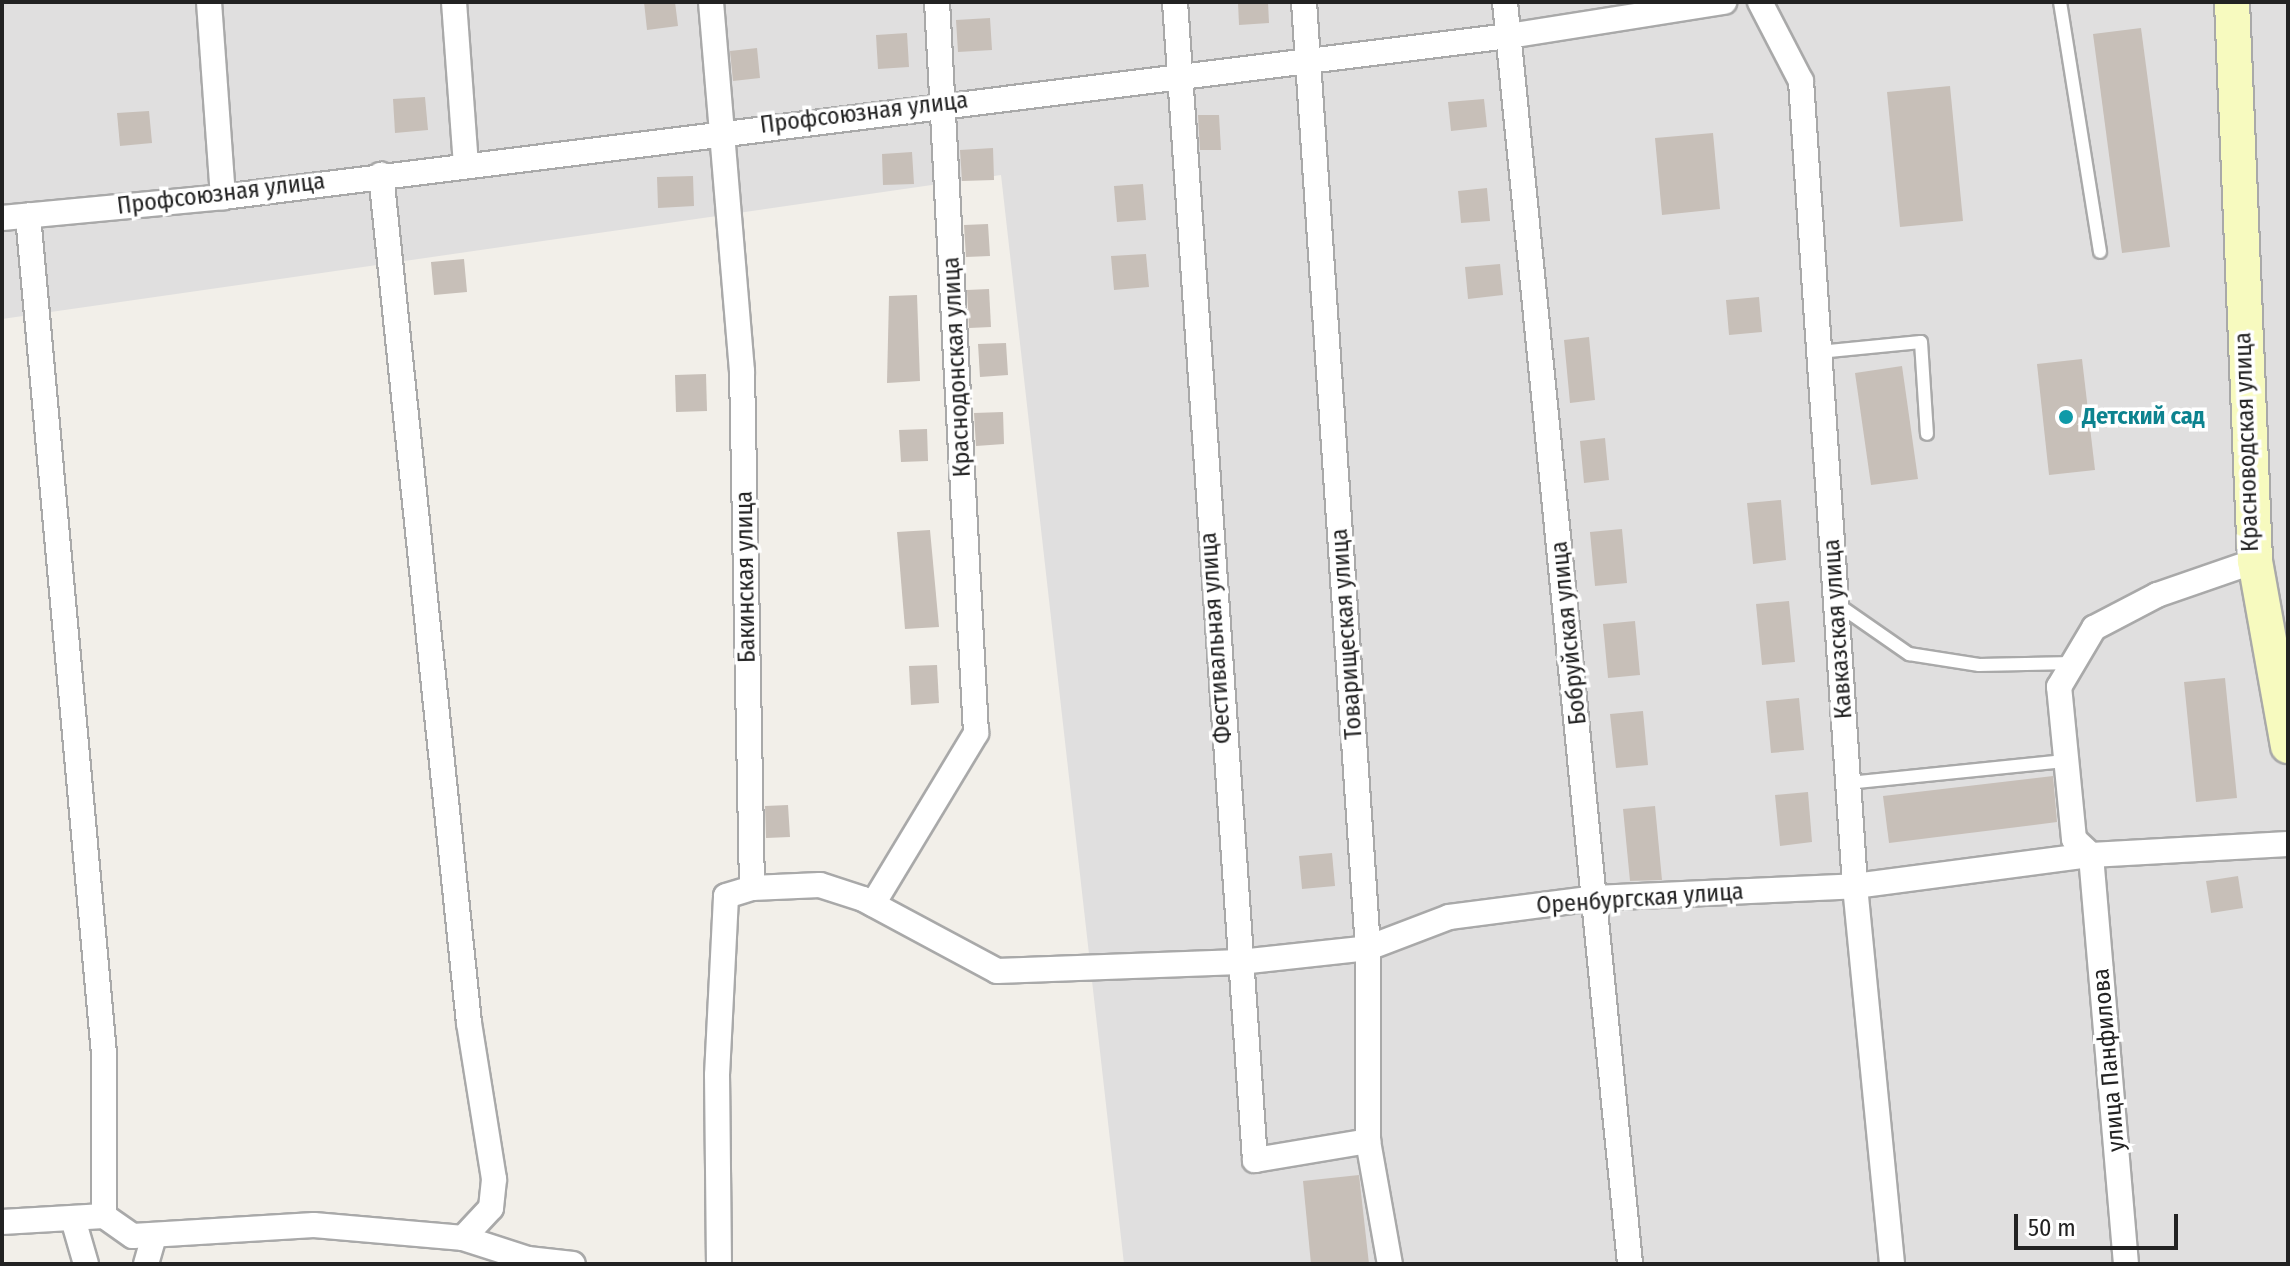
<!DOCTYPE html>
<html>
<head>
<meta charset="utf-8">
<style>
	body { margin:0 }
	#map { position:relative; width:2290px; height:1266px; overflow:hidden; background:#f2efe9; font-family:"Fira Sans Condensed",sans-serif }
	div>[style] { position:absolute }
	.residential>* { inset:0; background:#e0dfdf }
	.building>* { inset:0; background:#c7bfb8 }
	.roads { filter:drop-shadow(2px 0 #a9a9a9) drop-shadow(-2px 0 #a9a9a9) drop-shadow(0 2px #a9a9a9) drop-shadow(0 -2px #a9a9a9) }
	.lane>* { height:12px; margin:-6px; padding:0 6px; transform-origin:6px; border-radius:6px; background:#fff }
	.street>* { height:24px; margin:-12px; padding:0 12px; transform-origin:12px; border-radius:12px; background:#fff }
	.secondary>* { height:34px; margin:-17px; padding:0 17px; transform-origin:17px; border-radius:17px; background:#f7fabf }
	.dots>* { width:22px; height:22px; translate:-50% -50%; box-sizing:border-box; border:4px solid #fff; border-radius:50% }
	span { translate:-50% -50%; white-space:nowrap; text-align:center; line-height:1.15; -webkit-text-stroke:7px #fff; paint-order:stroke }
	.street-label { font-size:24px; color:#222 }
	.culture-label { font-size:24px; color:#0d838f; font-weight:700 }
	.left { translate:0 -50%; text-align:left }
	.frame { position:absolute; inset:0; border:4px solid #222; pointer-events:none }
	.scale { position:absolute; left:2014px; top:1214px; width:164px; height:36px; box-sizing:border-box; border:4px solid #222; border-top:0; padding-left:10px; font-size:24px; line-height:28px; white-space:nowrap; color:#222; -webkit-text-stroke:6px #fff; paint-order:stroke }
</style>
</head>
<body>
<div id="map">
	<div class="residential">
		<i style="clip-path:polygon(2px 2px,2288px 2px,2288px 1264px,1124px 1264px,1001px 175px,2px 319px)"></i>
	</div>
	<div class="building">
		<i style="clip-path:polygon(644px 2px,675px 2px,678px 26px,647px 30px)"></i>
		<i style="clip-path:polygon(1238px 2px,1268px 2px,1269px 23px,1239px 25px)"></i>
		<i style="clip-path:polygon(990px 18px,992px 50px,958px 52px,956px 20px)"></i>
		<i style="clip-path:polygon(2141px 28px,2170px 247px,2122px 253px,2093px 34px)"></i>
		<i style="clip-path:polygon(907px 33px,909px 67px,878px 69px,876px 35px)"></i>
		<i style="clip-path:polygon(757px 48px,760px 78px,733px 81px,730px 51px)"></i>
		<i style="clip-path:polygon(1950px 86px,1963px 221px,1900px 227px,1887px 92px)"></i>
		<i style="clip-path:polygon(425px 97px,428px 130px,395px 133px,393px 99px)"></i>
		<i style="clip-path:polygon(1484px 99px,1487px 127px,1451px 131px,1448px 102px)"></i>
		<i style="clip-path:polygon(149px 111px,152px 143px,120px 146px,117px 113px)"></i>
		<i style="clip-path:polygon(1198px 115px,1219px 115px,1221px 150px,1200px 150px)"></i>
		<i style="clip-path:polygon(1713px 133px,1720px 209px,1662px 215px,1655px 138px)"></i>
		<i style="clip-path:polygon(993px 148px,994px 180px,962px 181px,960px 150px)"></i>
		<i style="clip-path:polygon(912px 152px,914px 184px,883px 185px,882px 154px)"></i>
		<i style="clip-path:polygon(693px 176px,694px 206px,658px 208px,657px 177px)"></i>
		<i style="clip-path:polygon(1143px 184px,1146px 220px,1117px 222px,1114px 186px)"></i>
		<i style="clip-path:polygon(1487px 188px,1490px 221px,1461px 223px,1458px 191px)"></i>
		<i style="clip-path:polygon(988px 224px,990px 256px,966px 257px,964px 225px)"></i>
		<i style="clip-path:polygon(1146px 254px,1149px 287px,1114px 290px,1111px 256px)"></i>
		<i style="clip-path:polygon(464px 259px,467px 292px,434px 295px,431px 262px)"></i>
		<i style="clip-path:polygon(1500px 264px,1503px 295px,1468px 299px,1465px 267px)"></i>
		<i style="clip-path:polygon(989px 289px,991px 327px,969px 328px,967px 290px)"></i>
		<i style="clip-path:polygon(917px 295px,920px 381px,887px 383px,889px 296px)"></i>
		<i style="clip-path:polygon(1759px 297px,1762px 332px,1729px 335px,1726px 300px)"></i>
		<i style="clip-path:polygon(1589px 337px,1595px 400px,1570px 403px,1564px 340px)"></i>
		<i style="clip-path:polygon(1006px 343px,1008px 375px,980px 377px,978px 344px)"></i>
		<i style="clip-path:polygon(2082px 359px,2095px 470px,2049px 475px,2037px 364px)"></i>
		<i style="clip-path:polygon(1902px 366px,1918px 479px,1871px 485px,1855px 373px)"></i>
		<i style="clip-path:polygon(706px 374px,707px 411px,676px 412px,675px 375px)"></i>
		<i style="clip-path:polygon(1003px 412px,1004px 444px,976px 446px,974px 413px)"></i>
		<i style="clip-path:polygon(927px 429px,928px 461px,901px 462px,899px 430px)"></i>
		<i style="clip-path:polygon(1605px 438px,1609px 480px,1584px 483px,1580px 441px)"></i>
		<i style="clip-path:polygon(1781px 500px,1786px 560px,1753px 564px,1747px 503px)"></i>
		<i style="clip-path:polygon(1622px 529px,1627px 583px,1595px 586px,1590px 532px)"></i>
		<i style="clip-path:polygon(930px 530px,939px 627px,905px 629px,897px 532px)"></i>
		<i style="clip-path:polygon(1789px 601px,1795px 662px,1762px 665px,1756px 604px)"></i>
		<i style="clip-path:polygon(1635px 621px,1640px 675px,1608px 678px,1603px 624px)"></i>
		<i style="clip-path:polygon(937px 665px,939px 703px,911px 705px,909px 666px)"></i>
		<i style="clip-path:polygon(2225px 678px,2237px 798px,2196px 802px,2184px 682px)"></i>
		<i style="clip-path:polygon(1799px 698px,1804px 750px,1771px 753px,1766px 701px)"></i>
		<i style="clip-path:polygon(1643px 711px,1648px 765px,1616px 768px,1610px 714px)"></i>
		<i style="clip-path:polygon(2053px 776px,2057px 822px,1889px 843px,1883px 796px)"></i>
		<i style="clip-path:polygon(1808px 792px,1812px 842px,1780px 846px,1775px 795px)"></i>
		<i style="clip-path:polygon(788px 805px,790px 837px,766px 838px,765px 806px)"></i>
		<i style="clip-path:polygon(1655px 806px,1662px 880px,1630px 881px,1623px 809px)"></i>
		<i style="clip-path:polygon(1332px 853px,1335px 886px,1302px 889px,1299px 856px)"></i>
		<i style="clip-path:polygon(2238px 876px,2243px 908px,2211px 913px,2206px 881px)"></i>
		<i style="clip-path:polygon(1359px 1175px,1369px 1264px,1311px 1264px,1303px 1181px)"></i>
	</div>
	<div class="roads">
		<div class="lane">
			<i style="left:2060px;top:2px;width:253px;rotate:80.9deg"></i>
			<i style="left:1819px;top:352px;width:102px;rotate:-5.6deg"></i>
			<i style="left:1921px;top:342px;width:92px;rotate:86.3deg"></i>
			<i style="left:1837px;top:604px;width:88px;rotate:34.8deg"></i>
			<i style="left:1909px;top:654px;width:71px;rotate:8.9deg"></i>
			<i style="left:1979px;top:665px;width:94px;rotate:-1.2deg"></i>
			<i style="left:1848px;top:783px;width:219px;rotate:-5.8deg"></i>
		</div>
		<div class="street">
			<i style="left:209px;top:2px;width:196px;rotate:85.9deg"></i>
			<i style="left:454px;top:2px;width:163px;rotate:85.8deg"></i>
			<i style="left:711px;top:2px;width:370px;rotate:85.2deg"></i>
			<i style="left:742px;top:371px;width:517px;rotate:88.89deg"></i>
			<i style="left:752px;top:888px;width:68px;rotate:-2.5deg"></i>
			<i style="left:820px;top:885px;width:45px;rotate:18deg"></i>
			<i style="left:863px;top:899px;width:152px;rotate:28.2deg"></i>
			<i style="left:997px;top:971px;width:243px;rotate:-2.1deg"></i>
			<i style="left:1240px;top:962px;width:129px;rotate:-6.2deg"></i>
			<i style="left:1368px;top:948px;width:87px;rotate:-20.9deg"></i>
			<i style="left:1449px;top:917px;width:147px;rotate:-7.4deg"></i>
			<i style="left:1595px;top:898px;width:260px;rotate:-2.6deg"></i>
			<i style="left:1855px;top:886px;width:238px;rotate:-7.5deg"></i>
			<i style="left:2091px;top:855px;width:197px;rotate:-3.2deg"></i>
			<i style="left:1175px;top:2px;width:1161px;rotate:86.05deg"></i>
			<i style="left:1255px;top:1160px;width:115px;rotate:-9.5deg"></i>
			<i style="left:1304px;top:2px;width:948px;rotate:86.13deg"></i>
			<i style="left:1368px;top:948px;width:193px;rotate:90deg"></i>
			<i style="left:1368px;top:1141px;width:125px;rotate:79.9deg"></i>
			<i style="left:1505px;top:2px;width:1268px;rotate:84.34deg"></i>
			<i style="left:1760px;top:2px;width:89px;rotate:62.6deg"></i>
			<i style="left:1801px;top:81px;width:807px;rotate:86.16deg"></i>
			<i style="left:1855px;top:886px;width:380px;rotate:84.4deg"></i>
			<i style="left:2px;top:218px;width:222px;rotate:-5.4deg"></i>
			<i style="left:223px;top:197px;width:1296px;rotate:-7.14deg"></i>
			<i style="left:1509px;top:36px;width:218px;rotate:-9deg"></i>
			<i style="left:873px;top:904px;width:200px;rotate:-58.9deg"></i>
			<i style="left:976px;top:733px;width:732px;rotate:-93.05deg"></i>
			<i style="left:104px;top:1216px;width:35px;rotate:35deg"></i>
			<i style="left:133px;top:1236px;width:181px;rotate:-3.5deg"></i>
			<i style="left:314px;top:1225px;width:150px;rotate:5deg"></i>
			<i style="left:463px;top:1238px;width:41px;rotate:-47deg"></i>
			<i style="left:491px;top:1208px;width:29px;rotate:-84deg"></i>
			<i style="left:494px;top:1179px;width:158px;rotate:-99.1deg"></i>
			<i style="left:469px;top:1023px;width:853px;rotate:-95.92deg"></i>
			<i style="left:73px;top:1219px;width:47px;rotate:73.9deg"></i>
			<i style="left:2px;top:1222px;width:102px;rotate:-3.4deg"></i>
			<i style="left:104px;top:1216px;width:162px;rotate:-90deg"></i>
			<i style="left:104px;top:1054px;width:842px;rotate:-95.18deg"></i>
			<i style="left:463px;top:1238px;width:68px;rotate:17.9deg"></i>
			<i style="left:528px;top:1259px;width:45px;rotate:6.3deg"></i>
			<i style="left:146px;top:1264px;width:29px;rotate:-74deg"></i>
			<i style="left:719px;top:1264px;width:189px;rotate:-90.6deg"></i>
			<i style="left:717px;top:1075px;width:179px;rotate:-87.1deg"></i>
			<i style="left:726px;top:896px;width:27px;rotate:-17deg"></i>
			<i style="left:2126px;top:1264px;width:410px;rotate:-94.9deg"></i>
			<i style="left:2091px;top:855px;width:23px;rotate:-137deg"></i>
			<i style="left:2074px;top:839px;width:153px;rotate:-95.6deg"></i>
			<i style="left:2059px;top:687px;width:69px;rotate:-59.3deg"></i>
			<i style="left:2094px;top:628px;width:71px;rotate:-27.6deg"></i>
			<i style="left:2157px;top:595px;width:104px;rotate:-19.1deg"></i>
		</div>
		<div class="secondary">
			<i style="left:2232px;top:2px;width:559px;rotate:87.64deg"></i>
			<i style="left:2255px;top:561px;width:188px;rotate:79.9deg"></i>
		</div>
	</div>
	<div class="dots">
		<i style="left:2066px;top:417px;background:#0f9aa8"></i>
	</div>
	<div class="street-label">
		<span style="left:864px;top:113px;rotate:-7deg">Профсоюзная улица</span>
		<span style="left:221px;top:194px;rotate:-7deg">Профсоюзная улица</span>
		<span style="left:957px;top:367px;rotate:-93deg">Краснодонская улица</span>
		<span style="left:2247px;top:442px;rotate:-92deg">Красноводская улица</span>
		<span style="left:746px;top:577px;rotate:-91deg">Бакинская улица</span>
		<span style="left:1838px;top:629px;rotate:-94deg">Кавказская улица</span>
		<span style="left:1569px;top:633px;rotate:-96deg">Бобруйская улица</span>
		<span style="left:1347px;top:634px;rotate:-94deg">Товарищеская улица</span>
		<span style="left:1216px;top:638px;rotate:-94deg">Фестивальная улица</span>
		<span style="left:1640px;top:899px;rotate:-4deg">Оренбургская улица</span>
		<span style="left:2109px;top:1060px;rotate:-95deg">улица Панфилова</span>
	</div>
	<div class="culture-label">
		<span class="left" style="left:2082px;top:417px">Детский сад</span>
	</div>
	<div class="frame"></div>
	<div class="scale">50 m</div>
</div>
</body>
</html>
